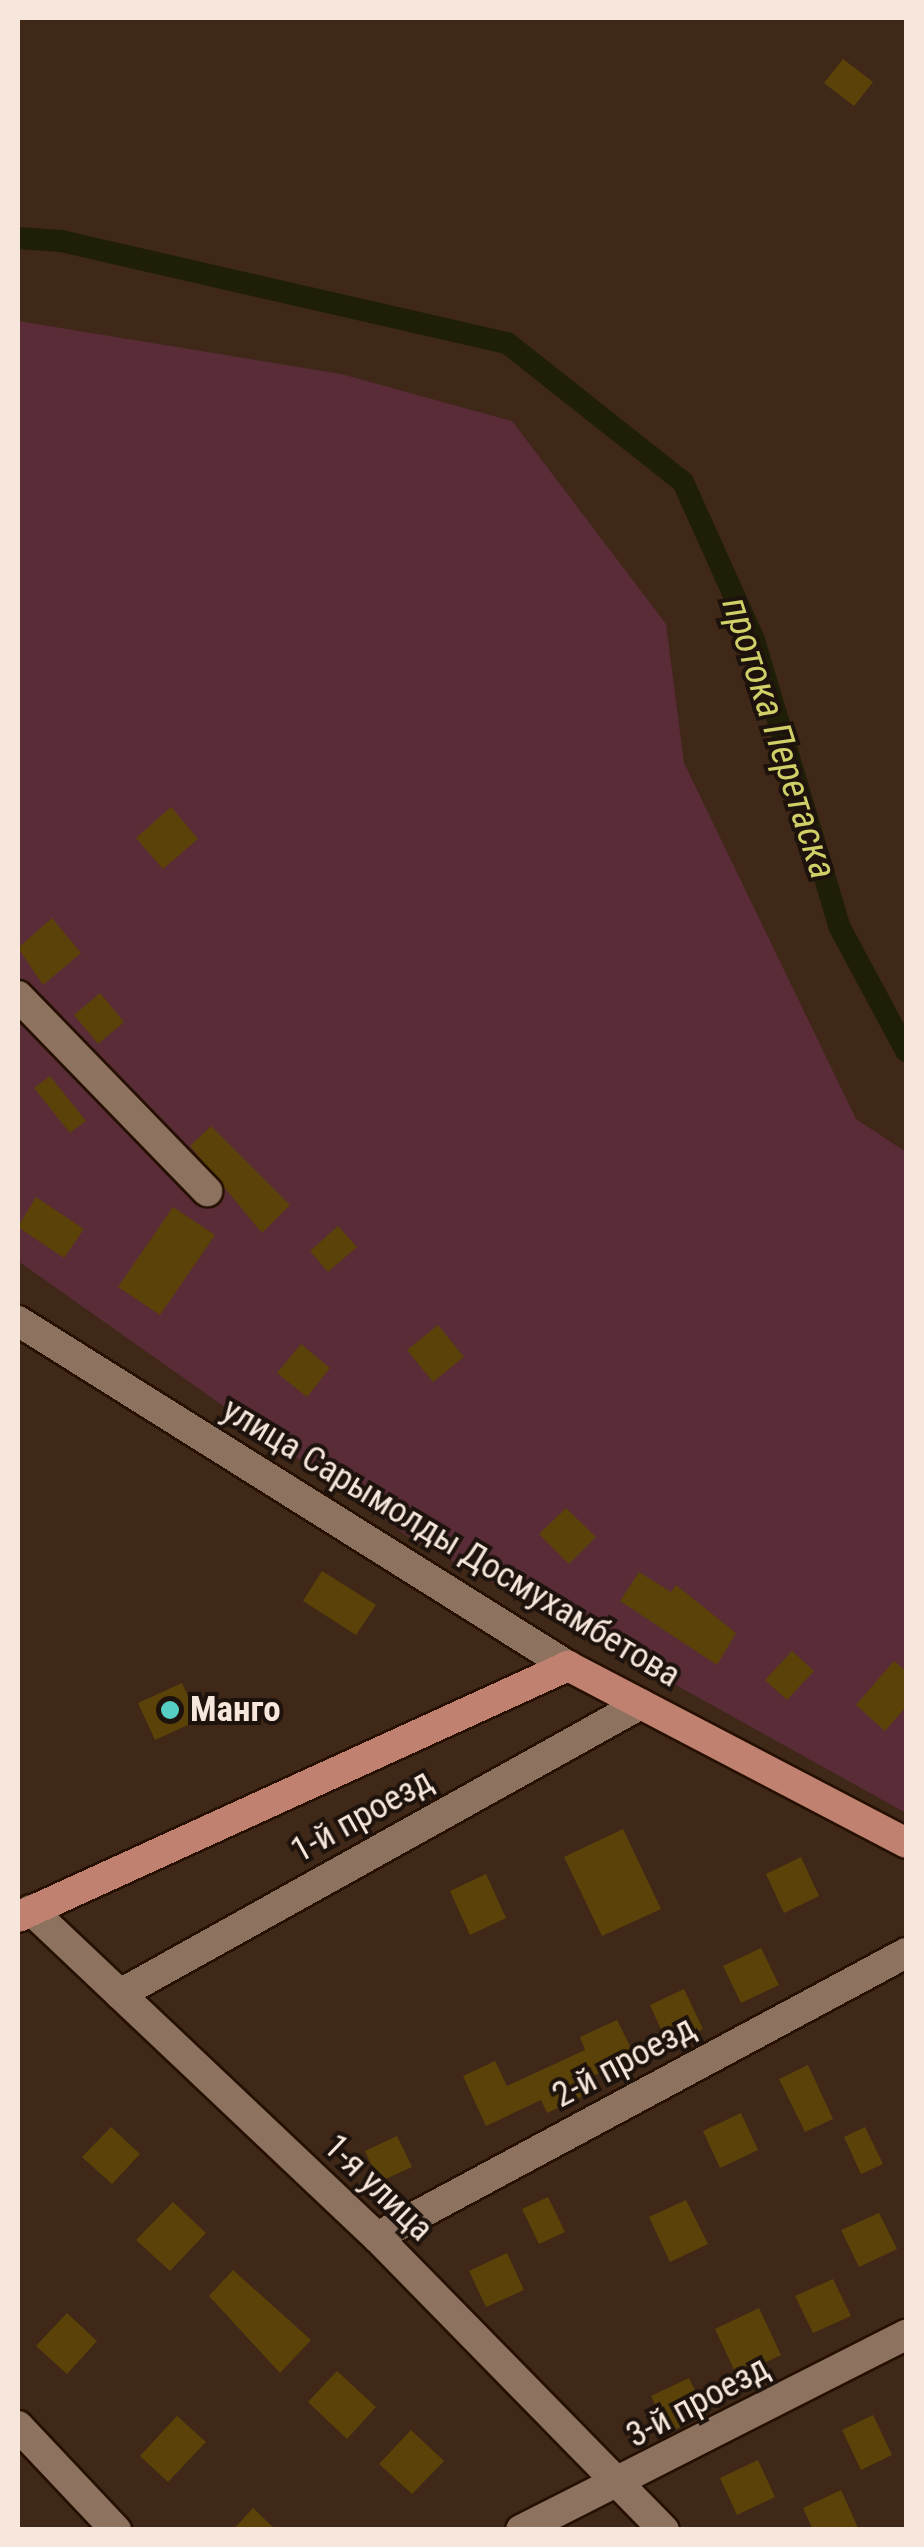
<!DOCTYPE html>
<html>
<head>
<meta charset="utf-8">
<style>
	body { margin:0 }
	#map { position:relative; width:924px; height:2547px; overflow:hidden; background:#3f2817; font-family:"Roboto Condensed",sans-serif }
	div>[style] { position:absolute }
	.green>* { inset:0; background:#592c38 }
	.canal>* { height:22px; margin:-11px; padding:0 11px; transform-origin:11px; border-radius:11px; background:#1f1f08 }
	.building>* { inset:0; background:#5b4209 }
	.roads { filter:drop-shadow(2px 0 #251001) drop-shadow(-2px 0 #251001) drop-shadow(0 2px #251001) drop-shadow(0 -2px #251001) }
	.minor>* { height:30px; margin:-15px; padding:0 15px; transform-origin:15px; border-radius:15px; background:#8d725f }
	.major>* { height:30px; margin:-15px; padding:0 15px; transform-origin:15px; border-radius:15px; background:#c18171 }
	.dots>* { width:28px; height:28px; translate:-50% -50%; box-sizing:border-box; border:5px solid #1e130c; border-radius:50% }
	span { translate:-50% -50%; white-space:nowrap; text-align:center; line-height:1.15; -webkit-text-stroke:8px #1e130c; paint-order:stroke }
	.street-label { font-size:35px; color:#f6e6dc }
	.poi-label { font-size:35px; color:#f6e6dc; font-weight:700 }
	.left { translate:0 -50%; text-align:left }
	.water-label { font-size:38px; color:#d0cf68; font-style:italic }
	.frame { position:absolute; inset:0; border:20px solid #f6e6dc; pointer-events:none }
</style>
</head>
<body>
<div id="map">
	<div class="green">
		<i style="clip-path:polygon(18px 321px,341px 374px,512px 421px,666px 624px,684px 763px,856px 1119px,906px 1152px,906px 1813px,406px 1535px,18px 1261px)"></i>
	</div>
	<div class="canal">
		<i style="left:18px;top:238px;width:43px;rotate:4deg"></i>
		<i style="left:61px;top:241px;width:458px;rotate:12.9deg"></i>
		<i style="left:507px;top:343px;width:224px;rotate:38.3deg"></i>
		<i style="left:683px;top:482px;width:173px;rotate:65.8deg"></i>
		<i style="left:754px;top:640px;width:298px;rotate:73.4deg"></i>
		<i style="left:839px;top:926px;width:142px;rotate:61.8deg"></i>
	</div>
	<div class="building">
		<i style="clip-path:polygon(843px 59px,873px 82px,854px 106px,824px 83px)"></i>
		<i style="clip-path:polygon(171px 807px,198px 839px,163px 869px,136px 838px)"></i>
		<i style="clip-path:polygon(52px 918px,81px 953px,43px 985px,18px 948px)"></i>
		<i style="clip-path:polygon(100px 993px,124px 1022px,98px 1044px,74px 1015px)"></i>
		<i style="clip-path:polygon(50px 1076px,86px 1121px,70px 1133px,34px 1088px)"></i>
		<i style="clip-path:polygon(211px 1126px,290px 1205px,262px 1233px,190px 1146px)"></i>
		<i style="clip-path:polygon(36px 1197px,84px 1229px,64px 1258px,18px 1227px)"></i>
		<i style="clip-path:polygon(173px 1207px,215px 1235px,160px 1315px,118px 1287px)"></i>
		<i style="clip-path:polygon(338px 1226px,357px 1247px,328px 1272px,310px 1251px)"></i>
		<i style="clip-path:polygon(438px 1325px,464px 1357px,433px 1382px,407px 1350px)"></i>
		<i style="clip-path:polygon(301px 1344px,330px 1368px,307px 1397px,277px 1373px)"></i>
		<i style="clip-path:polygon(566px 1508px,596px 1537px,569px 1564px,539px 1534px)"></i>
		<i style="clip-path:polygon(322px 1571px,376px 1605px,356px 1635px,303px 1601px)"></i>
		<i style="clip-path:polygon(639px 1572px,671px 1592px,676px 1585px,736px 1633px,717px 1665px,620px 1601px)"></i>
		<i style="clip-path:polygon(792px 1651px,814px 1671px,787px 1700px,765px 1680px)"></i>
		<i style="clip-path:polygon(894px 1661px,906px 1671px,906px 1707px,885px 1731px,856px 1705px)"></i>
		<i style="clip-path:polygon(182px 1683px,199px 1720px,155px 1740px,138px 1703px)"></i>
		<i style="clip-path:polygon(623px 1829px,661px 1909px,602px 1936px,564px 1857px)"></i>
		<i style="clip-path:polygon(801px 1857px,819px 1896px,784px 1913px,766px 1874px)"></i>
		<i style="clip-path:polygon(486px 1874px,506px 1918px,470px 1935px,450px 1891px)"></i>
		<i style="clip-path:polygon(761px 1948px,779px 1985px,741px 2003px,723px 1966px)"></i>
		<i style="clip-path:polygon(684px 1989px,703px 2029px,668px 2045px,650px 2005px)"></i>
		<i style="clip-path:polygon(617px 2020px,635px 2056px,579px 2083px,585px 2095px,547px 2113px,541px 2100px,486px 2126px,463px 2076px,495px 2061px,507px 2086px,585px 2050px,580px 2037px)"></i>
		<i style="clip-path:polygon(808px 2065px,833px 2119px,805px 2132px,779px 2079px)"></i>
		<i style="clip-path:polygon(741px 2113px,758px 2150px,720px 2168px,703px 2131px)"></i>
		<i style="clip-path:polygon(111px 2127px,140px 2154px,112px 2184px,82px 2157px)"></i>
		<i style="clip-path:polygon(865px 2127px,883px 2164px,861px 2174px,844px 2137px)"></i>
		<i style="clip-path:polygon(397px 2136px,412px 2167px,379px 2182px,365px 2151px)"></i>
		<i style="clip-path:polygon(548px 2197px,565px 2232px,539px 2244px,522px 2209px)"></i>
		<i style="clip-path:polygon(686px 2200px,708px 2244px,670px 2262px,649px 2217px)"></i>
		<i style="clip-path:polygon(173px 2202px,206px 2233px,170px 2271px,136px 2240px)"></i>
		<i style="clip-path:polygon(879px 2213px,897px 2249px,859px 2267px,841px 2230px)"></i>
		<i style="clip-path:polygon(507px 2253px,524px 2290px,486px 2307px,469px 2271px)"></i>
		<i style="clip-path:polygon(233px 2270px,311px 2340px,280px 2373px,209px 2296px)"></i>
		<i style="clip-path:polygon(833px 2279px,851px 2316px,813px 2333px,795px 2296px)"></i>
		<i style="clip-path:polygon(759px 2308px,781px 2355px,737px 2376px,715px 2329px)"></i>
		<i style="clip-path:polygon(67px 2313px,97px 2341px,67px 2374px,36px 2346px)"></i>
		<i style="clip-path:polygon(337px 2371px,376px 2407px,347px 2439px,308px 2402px)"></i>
		<i style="clip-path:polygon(689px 2378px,707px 2415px,669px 2432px,651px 2396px)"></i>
		<i style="clip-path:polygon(873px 2415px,892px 2455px,861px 2470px,842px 2430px)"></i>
		<i style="clip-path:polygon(177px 2416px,206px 2442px,168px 2482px,140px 2456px)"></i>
		<i style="clip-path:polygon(411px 2430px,444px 2461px,412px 2494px,379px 2464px)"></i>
		<i style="clip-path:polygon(758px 2460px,775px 2497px,737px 2515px,720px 2478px)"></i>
		<i style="clip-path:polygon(841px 2490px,859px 2530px,813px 2530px,803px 2508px)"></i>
		<i style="clip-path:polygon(253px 2508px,276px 2530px,233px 2530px)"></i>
	</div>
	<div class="roads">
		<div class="minor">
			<i style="left:18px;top:996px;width:272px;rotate:45.9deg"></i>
			<i style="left:18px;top:1321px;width:649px;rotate:32.1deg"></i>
			<i style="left:31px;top:1910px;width:476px;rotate:43.4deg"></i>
			<i style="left:377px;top:2237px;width:410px;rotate:45.6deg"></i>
			<i style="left:120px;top:1994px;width:596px;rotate:-29.1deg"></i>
			<i style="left:377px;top:2237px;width:600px;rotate:-28.23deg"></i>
			<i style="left:18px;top:2426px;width:143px;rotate:46.7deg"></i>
			<i style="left:521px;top:2530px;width:432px;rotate:-26.9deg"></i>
		</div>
		<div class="major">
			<i style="left:18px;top:1917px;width:605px;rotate:-24.53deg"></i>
			<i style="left:568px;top:1666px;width:382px;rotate:27.6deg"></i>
		</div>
	</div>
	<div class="dots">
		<i style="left:170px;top:1710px;background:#56cec3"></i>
	</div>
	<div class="street-label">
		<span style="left:451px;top:1543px;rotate:31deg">улица Сарымолды Досмухамбетова</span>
		<span style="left:362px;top:1816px;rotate:-29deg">1-й проезд</span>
		<span style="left:624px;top:2062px;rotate:-28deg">2-й проезд</span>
		<span style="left:378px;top:2188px;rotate:44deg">1-я улица</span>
		<span style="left:698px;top:2402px;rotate:-28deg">3-й проезд</span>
	</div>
	<div class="poi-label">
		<span class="left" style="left:190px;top:1710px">Манго</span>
	</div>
	<div class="water-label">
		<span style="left:779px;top:738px;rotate:72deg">протока Перетаска</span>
	</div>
	<div class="frame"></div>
</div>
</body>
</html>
